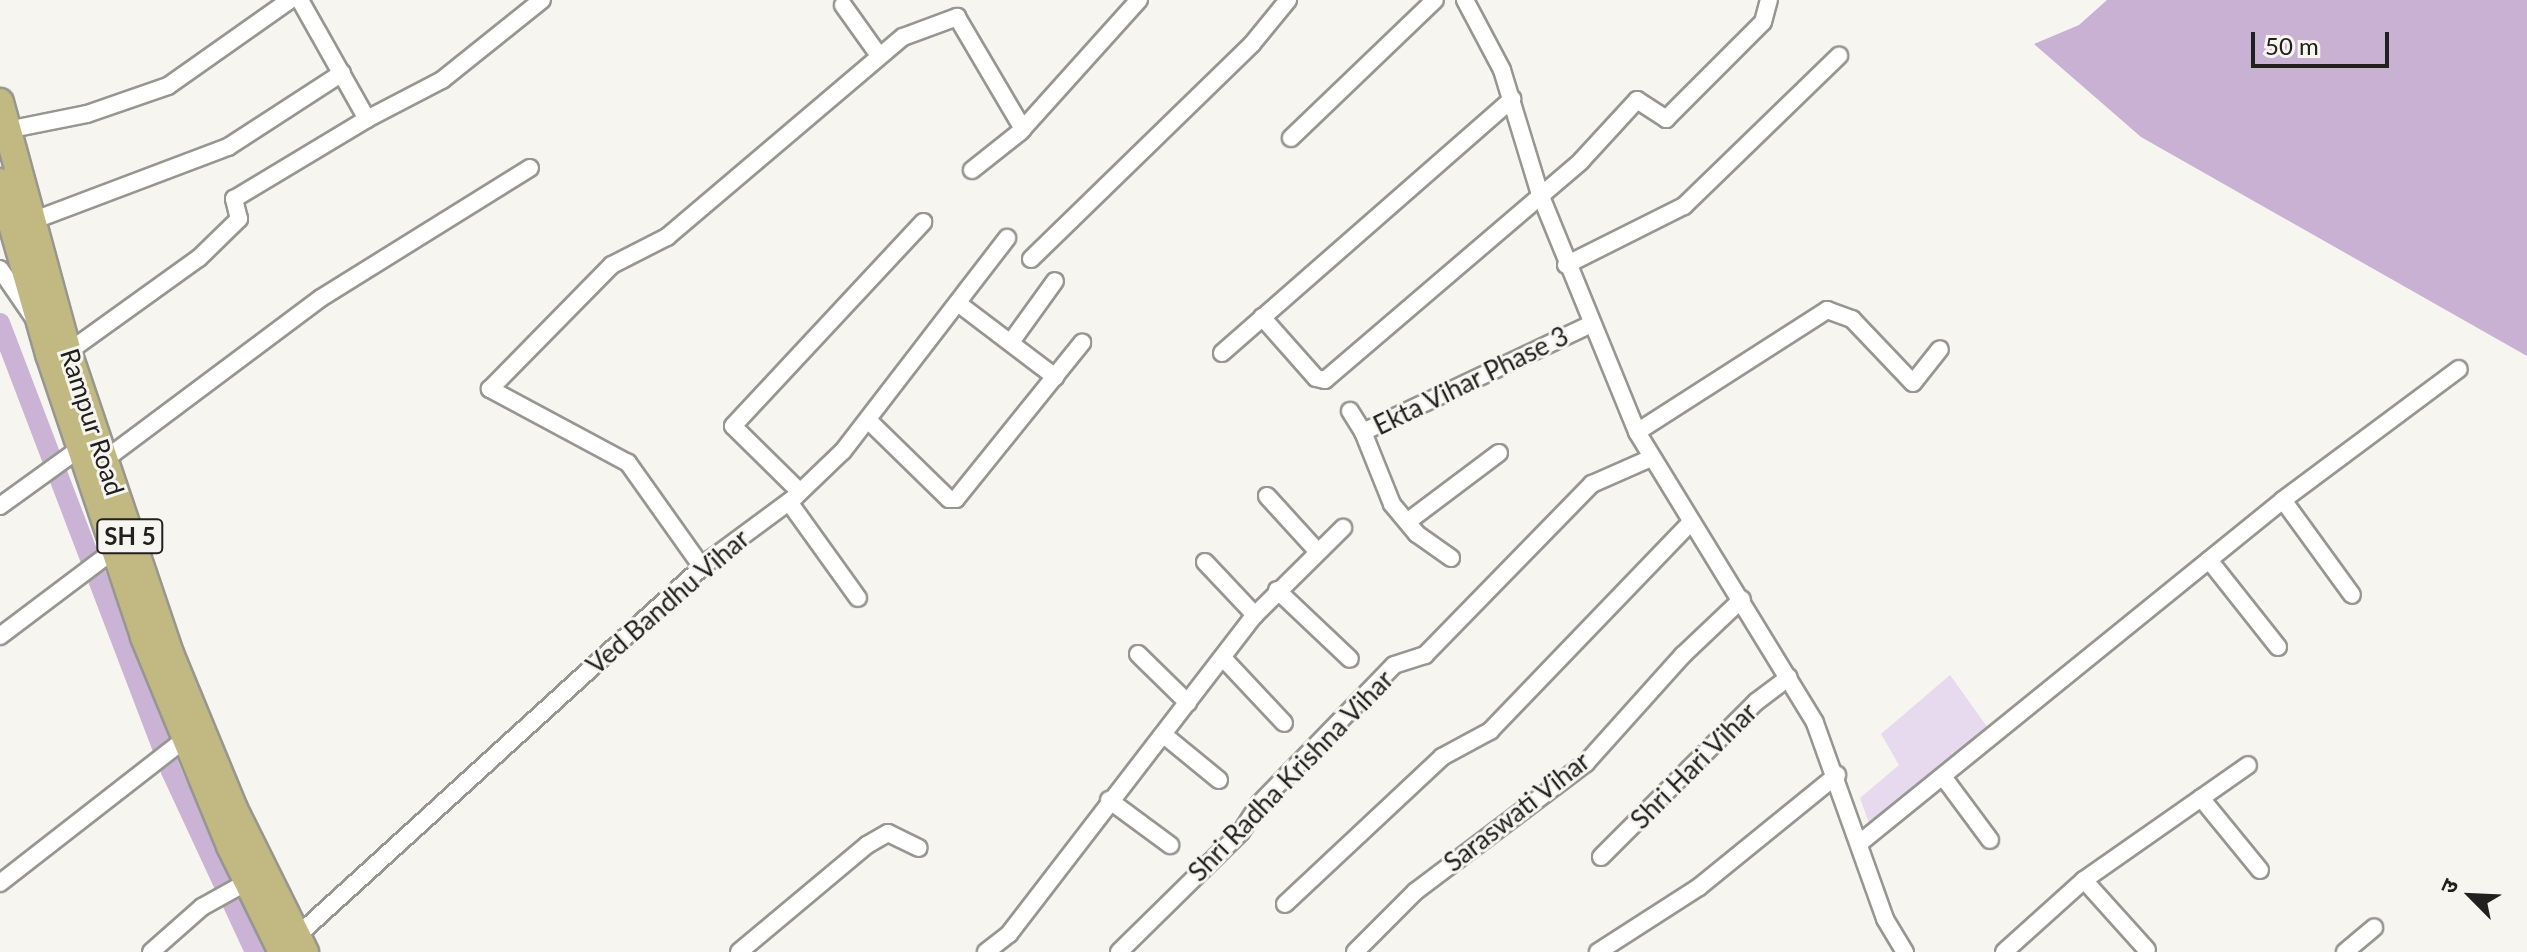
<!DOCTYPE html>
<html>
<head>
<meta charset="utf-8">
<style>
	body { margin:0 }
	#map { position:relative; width:2527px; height:952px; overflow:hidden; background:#f6f5f0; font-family:Lato,"Noto Sans Devanagari",sans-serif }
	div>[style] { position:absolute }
	.green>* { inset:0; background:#e7d9ee }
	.forest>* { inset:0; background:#c8b1d3 }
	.canal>* { height:20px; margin:-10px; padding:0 10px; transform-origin:10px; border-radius:10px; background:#cab3d5 }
	.roads { filter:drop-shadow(2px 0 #979691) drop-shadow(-2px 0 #979691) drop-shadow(0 2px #979691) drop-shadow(0 -2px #979691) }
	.street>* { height:16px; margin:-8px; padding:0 8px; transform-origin:8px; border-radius:8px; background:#fff }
	.primary>* { height:26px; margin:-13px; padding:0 13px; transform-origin:13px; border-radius:13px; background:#c1b981 }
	span { translate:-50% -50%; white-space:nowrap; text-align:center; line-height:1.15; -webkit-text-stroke:6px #f6f5f0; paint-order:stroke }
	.shield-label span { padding:2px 6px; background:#f6f5f0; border:2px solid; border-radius:6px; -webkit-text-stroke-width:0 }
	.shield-label { font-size:24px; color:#21201f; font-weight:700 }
	.street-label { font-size:26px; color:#21201f }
	.north { position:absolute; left:2431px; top:856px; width:80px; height:80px; -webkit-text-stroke:6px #f6f5f0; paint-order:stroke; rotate:294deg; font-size:22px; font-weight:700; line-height:32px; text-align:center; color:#21201f }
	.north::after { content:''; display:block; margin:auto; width:28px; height:36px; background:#21201f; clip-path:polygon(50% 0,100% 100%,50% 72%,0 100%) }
	.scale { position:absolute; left:2251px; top:32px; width:138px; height:36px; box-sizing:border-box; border:4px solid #21201f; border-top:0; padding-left:10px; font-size:24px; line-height:28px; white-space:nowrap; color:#21201f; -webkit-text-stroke:6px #f6f5f0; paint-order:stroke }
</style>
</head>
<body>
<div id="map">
	<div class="green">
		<i style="clip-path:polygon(1950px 675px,1988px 728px,1869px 823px,1860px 798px,1899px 765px,1881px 734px)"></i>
	</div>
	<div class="forest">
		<i style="clip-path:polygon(2107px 0,2527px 0,2527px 356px,2141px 137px,2034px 44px,2079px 25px)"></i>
	</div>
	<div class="canal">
		<i style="left:0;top:323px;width:480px;rotate:69.1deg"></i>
		<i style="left:171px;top:771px;width:200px;rotate:65.1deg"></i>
	</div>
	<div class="roads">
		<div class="street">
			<i style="left:1465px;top:0;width:79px;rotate:62.1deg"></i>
			<i style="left:1502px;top:70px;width:130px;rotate:73deg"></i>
			<i style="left:1540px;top:194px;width:257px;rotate:67.8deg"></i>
			<i style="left:1637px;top:432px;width:341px;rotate:58.5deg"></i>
			<i style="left:1815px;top:723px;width:208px;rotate:70.3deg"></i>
			<i style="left:1885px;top:919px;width:39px;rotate:59deg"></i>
			<i style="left:843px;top:5px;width:60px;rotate:54.5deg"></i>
			<i style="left:367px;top:119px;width:85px;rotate:-27.5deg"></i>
			<i style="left:442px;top:80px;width:128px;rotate:-38.7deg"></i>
			<i style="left:7px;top:130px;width:82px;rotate:-11.3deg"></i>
			<i style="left:87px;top:114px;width:86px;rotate:-19.1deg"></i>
			<i style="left:168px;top:86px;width:149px;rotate:-35.2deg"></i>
			<i style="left:1291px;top:138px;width:199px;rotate:-43.8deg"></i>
			<i style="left:972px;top:170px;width:61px;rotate:-38.4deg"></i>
			<i style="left:1020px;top:132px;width:178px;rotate:-48deg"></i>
			<i style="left:32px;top:221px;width:210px;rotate:-20.7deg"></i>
			<i style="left:228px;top:147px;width:136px;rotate:-33deg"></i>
			<i style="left:1031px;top:259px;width:308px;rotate:-44.2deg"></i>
			<i style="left:1252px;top:44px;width:57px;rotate:-50.7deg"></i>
			<i style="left:1566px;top:265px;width:132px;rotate:-26.6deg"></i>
			<i style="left:1684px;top:206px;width:216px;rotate:-44.1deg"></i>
			<i style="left:0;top:269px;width:58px;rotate:55.5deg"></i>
			<i style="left:959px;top:304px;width:121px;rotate:37.2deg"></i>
			<i style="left:1262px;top:317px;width:81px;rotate:48.5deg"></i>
			<i style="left:1316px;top:378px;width:9px;rotate:13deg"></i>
			<i style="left:1325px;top:380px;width:337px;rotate:-40.5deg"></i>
			<i style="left:1581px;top:161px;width:83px;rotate:-47.4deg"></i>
			<i style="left:1637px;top:100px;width:35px;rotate:33deg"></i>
			<i style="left:1666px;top:119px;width:137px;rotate:-45deg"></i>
			<i style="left:1763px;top:22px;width:23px;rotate:-75deg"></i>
			<i style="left:1011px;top:342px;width:75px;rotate:-54.2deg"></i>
			<i style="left:68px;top:352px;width:161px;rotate:-35.7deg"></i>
			<i style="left:199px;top:258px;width:56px;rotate:-44.3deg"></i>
			<i style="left:239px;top:219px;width:21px;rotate:-104deg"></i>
			<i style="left:234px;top:199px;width:155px;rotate:-31deg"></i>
			<i style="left:367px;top:119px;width:137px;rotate:-119.4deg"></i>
			<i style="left:1222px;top:353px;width:386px;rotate:-41.2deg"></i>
			<i style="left:1350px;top:411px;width:25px;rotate:58deg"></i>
			<i style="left:868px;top:420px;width:113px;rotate:44.3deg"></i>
			<i style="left:949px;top:499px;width:7px"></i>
			<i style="left:956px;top:499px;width:201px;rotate:-51.1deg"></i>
			<i style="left:1637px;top:432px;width:226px;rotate:-32.7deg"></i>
			<i style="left:1827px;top:310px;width:27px;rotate:20deg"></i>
			<i style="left:1852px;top:319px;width:88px;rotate:46.4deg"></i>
			<i style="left:1913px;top:383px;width:43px;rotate:-51.5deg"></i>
			<i style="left:103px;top:461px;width:272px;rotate:-36.8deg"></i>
			<i style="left:321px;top:298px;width:246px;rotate:-31.9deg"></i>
			<i style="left:800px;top:492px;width:94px;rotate:-135.4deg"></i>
			<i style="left:733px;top:426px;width:279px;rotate:-47deg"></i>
			<i style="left:1267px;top:496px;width:74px;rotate:47.7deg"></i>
			<i style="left:2283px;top:500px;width:117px;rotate:54deg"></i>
			<i style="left:789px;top:502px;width:118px;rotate:54.3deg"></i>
			<i style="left:0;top:506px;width:97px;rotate:-35.8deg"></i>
			<i style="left:1407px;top:522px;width:115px;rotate:-36.9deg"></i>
			<i style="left:1451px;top:558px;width:42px;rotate:-144.8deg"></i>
			<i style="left:1417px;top:534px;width:39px;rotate:-130deg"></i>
			<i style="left:1392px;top:504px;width:78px;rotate:-111.9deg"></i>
			<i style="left:1363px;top:432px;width:252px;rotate:-25.3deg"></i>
			<i style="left:2209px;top:560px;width:111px;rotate:51.6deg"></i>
			<i style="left:1205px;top:562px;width:73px;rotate:46.7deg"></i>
			<i style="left:702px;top:567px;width:128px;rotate:-125.4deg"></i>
			<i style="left:628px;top:463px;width:157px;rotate:-151.8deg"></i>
			<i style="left:490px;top:389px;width:174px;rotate:-45.5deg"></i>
			<i style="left:612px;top:265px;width:62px;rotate:-27deg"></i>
			<i style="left:667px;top:237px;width:309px;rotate:-40.3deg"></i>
			<i style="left:903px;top:37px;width:58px;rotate:-20.3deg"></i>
			<i style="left:957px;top:17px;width:130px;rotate:59.5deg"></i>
			<i style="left:1277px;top:590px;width:100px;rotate:43.4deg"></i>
			<i style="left:0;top:636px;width:141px;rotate:-37deg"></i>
			<i style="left:1138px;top:654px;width:70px;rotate:44.4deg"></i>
			<i style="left:1223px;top:658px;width:89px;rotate:46.8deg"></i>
			<i style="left:1164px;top:735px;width:71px;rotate:39.3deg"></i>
			<i style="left:1944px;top:778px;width:77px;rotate:53.4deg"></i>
			<i style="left:2201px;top:798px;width:93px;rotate:50.7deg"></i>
			<i style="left:1109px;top:800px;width:76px;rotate:36.4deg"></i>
			<i style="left:1861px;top:842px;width:543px;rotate:-39.02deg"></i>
			<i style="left:2283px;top:500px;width:219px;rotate:-36.7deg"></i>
			<i style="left:1601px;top:857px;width:219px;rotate:-45deg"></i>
			<i style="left:1756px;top:702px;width:41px;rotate:-37.1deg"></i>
			<i style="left:2084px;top:880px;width:94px;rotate:48deg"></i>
			<i style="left:0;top:883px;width:234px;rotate:-37.9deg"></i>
			<i style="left:1285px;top:904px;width:215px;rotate:-43.1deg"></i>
			<i style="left:1442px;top:757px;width:55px;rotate:-28.4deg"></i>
			<i style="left:1490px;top:731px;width:290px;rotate:-46.1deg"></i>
			<i style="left:297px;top:936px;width:559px;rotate:-42.32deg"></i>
			<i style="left:710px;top:560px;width:106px;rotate:-36.5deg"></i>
			<i style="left:795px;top:497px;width:66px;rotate:-43.8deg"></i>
			<i style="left:843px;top:451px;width:269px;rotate:-52.4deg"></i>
			<i style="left:151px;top:952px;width:68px;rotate:-41.4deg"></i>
			<i style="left:202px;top:907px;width:51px;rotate:-29.1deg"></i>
			<i style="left:739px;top:952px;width:167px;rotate:-39.9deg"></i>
			<i style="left:867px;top:845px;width:24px;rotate:-30deg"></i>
			<i style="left:888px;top:833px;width:34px;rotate:26deg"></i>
			<i style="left:986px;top:952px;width:29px;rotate:-38deg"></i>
			<i style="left:1009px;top:934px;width:403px;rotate:-52.4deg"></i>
			<i style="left:1255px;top:615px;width:124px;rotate:-44.7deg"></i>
			<i style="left:1119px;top:952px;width:171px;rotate:-44.5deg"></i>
			<i style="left:1241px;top:832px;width:33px;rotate:-57deg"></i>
			<i style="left:1259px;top:804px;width:194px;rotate:-45.8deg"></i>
			<i style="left:1394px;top:665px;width:33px;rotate:-18deg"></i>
			<i style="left:1425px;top:655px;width:239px;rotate:-45.7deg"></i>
			<i style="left:1592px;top:484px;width:64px;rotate:-23.8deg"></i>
			<i style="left:1355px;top:952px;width:86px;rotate:-45deg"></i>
			<i style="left:1416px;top:891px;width:213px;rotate:-37deg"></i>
			<i style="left:1586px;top:763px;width:145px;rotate:-48.1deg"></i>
			<i style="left:1683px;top:655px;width:81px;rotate:-43.5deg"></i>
			<i style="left:1598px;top:952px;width:120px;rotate:-32.8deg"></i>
			<i style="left:1699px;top:887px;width:178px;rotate:-39.1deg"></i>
			<i style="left:2004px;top:952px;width:108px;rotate:-42deg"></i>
			<i style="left:2084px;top:880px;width:200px;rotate:-35deg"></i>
			<i style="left:2345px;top:952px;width:38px;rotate:-40deg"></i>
		</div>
		<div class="primary">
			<i style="left:0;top:102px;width:259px;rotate:74.8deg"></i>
			<i style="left:68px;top:352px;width:321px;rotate:71.3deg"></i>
			<i style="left:171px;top:656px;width:165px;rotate:67.6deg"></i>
			<i style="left:234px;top:809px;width:160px;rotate:63.6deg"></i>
			<i style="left:0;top:182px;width:179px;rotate:74.1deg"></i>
			<i style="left:49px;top:354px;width:299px;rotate:71.4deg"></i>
			<i style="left:144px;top:637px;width:226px;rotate:67.6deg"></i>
			<i style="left:230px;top:846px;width:118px;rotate:63.9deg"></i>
		</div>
	</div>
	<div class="shield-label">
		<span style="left:130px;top:536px">SH 5</span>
	</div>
	<div class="street-label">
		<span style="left:1471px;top:381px;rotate:-26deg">Ekta Vihar Phase 3</span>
		<span style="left:92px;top:422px;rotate:72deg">Rampur Road</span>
		<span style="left:668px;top:602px;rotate:-41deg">Ved Bandhu Vihar</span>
		<span style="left:1694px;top:766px;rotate:-45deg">Shri Hari Vihar</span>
		<span style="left:1291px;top:776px;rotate:-46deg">Shri Radha Krishna Vihar</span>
		<span style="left:1517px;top:812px;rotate:-38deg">Saraswati Vihar</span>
	</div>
	<div class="north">उ</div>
	<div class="scale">50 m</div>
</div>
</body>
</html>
